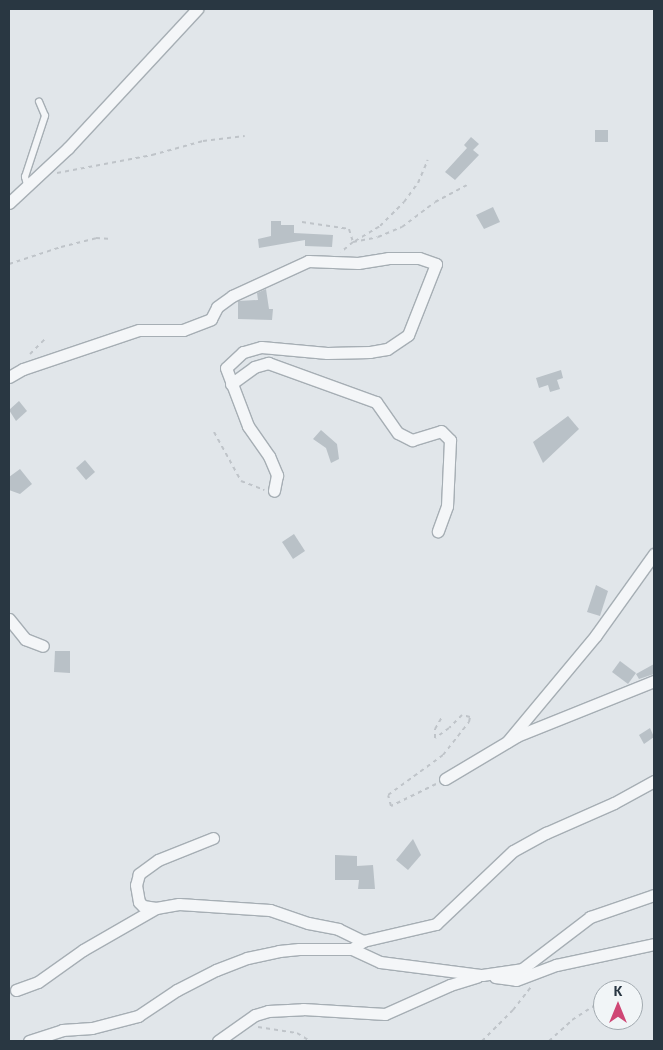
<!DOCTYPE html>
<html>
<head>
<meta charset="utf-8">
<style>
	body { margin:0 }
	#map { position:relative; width:663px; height:1050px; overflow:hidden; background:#e1e6ea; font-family:"Exo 2",sans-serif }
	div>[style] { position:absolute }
	.building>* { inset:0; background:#b9c1c7 }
	.path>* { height:2px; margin-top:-1px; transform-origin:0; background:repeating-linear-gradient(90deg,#bfc4c9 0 4px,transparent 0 8px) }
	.roads { filter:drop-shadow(1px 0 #a6aeb4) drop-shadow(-1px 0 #a6aeb4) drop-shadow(0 1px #a6aeb4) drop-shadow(0 -1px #a6aeb4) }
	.service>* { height:5.5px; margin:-2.75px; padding:0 2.75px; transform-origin:2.75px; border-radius:2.75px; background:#f4f6f8 }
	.minor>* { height:11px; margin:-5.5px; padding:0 5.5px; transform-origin:5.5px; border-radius:5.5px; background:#f4f6f8 }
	span { translate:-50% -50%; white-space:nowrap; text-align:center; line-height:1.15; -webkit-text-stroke:4px #f1f5f7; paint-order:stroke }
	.frame { position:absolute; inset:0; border:10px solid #293742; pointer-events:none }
	.north { position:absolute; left:593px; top:980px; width:50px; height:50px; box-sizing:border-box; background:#f1f5f7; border:1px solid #a1a9af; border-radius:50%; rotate:0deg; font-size:14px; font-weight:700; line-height:20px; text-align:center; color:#293742 }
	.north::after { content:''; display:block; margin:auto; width:18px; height:22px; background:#cf4775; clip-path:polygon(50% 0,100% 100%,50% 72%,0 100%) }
</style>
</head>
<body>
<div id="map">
	<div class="building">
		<i style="clip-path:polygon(595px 130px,608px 130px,608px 142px,595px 142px)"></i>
		<i style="clip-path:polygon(471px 137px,479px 144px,473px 150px,479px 155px,455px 180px,445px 172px,467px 148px,464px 145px)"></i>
		<i style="clip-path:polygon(493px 207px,500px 222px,484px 229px,476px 215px)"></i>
		<i style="clip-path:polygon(271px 221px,281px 221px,281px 225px,294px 225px,294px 233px,333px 235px,332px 247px,305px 246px,305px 240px,259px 248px,258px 239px,271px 236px)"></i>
		<i style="clip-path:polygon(266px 289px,269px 309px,273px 309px,272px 320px,238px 319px,238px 301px,258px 300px,257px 293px)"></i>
		<i style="clip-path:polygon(561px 370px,563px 378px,557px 380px,560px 389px,550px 392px,548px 385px,539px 388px,536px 378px)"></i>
		<i style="clip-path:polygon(19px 401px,27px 411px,16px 421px,9px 410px)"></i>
		<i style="clip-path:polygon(568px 416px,579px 429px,543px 463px,533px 442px)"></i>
		<i style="clip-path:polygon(321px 430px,337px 444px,339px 459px,331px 463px,326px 448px,313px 439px)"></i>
		<i style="clip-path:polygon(85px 460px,95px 472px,86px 480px,76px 468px)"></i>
		<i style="clip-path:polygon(20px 469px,32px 484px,20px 494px,9px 490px,9px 477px)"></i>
		<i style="clip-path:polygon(294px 534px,305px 551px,293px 559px,282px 542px)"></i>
		<i style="clip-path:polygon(596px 585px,608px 591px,600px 616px,587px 612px)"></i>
		<i style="clip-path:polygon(55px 651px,70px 651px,70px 673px,54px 672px)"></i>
		<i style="clip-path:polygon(620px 661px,636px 673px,628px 684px,612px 672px)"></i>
		<i style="clip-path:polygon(654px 664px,654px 674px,639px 679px,636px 674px)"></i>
		<i style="clip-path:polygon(650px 728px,654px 737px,644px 744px,639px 735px)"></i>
		<i style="clip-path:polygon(413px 839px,421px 855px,408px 870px,396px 860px)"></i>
		<i style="clip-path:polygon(335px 855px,357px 856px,357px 866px,373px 865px,375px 889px,358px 889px,359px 880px,335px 880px)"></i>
	</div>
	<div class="path">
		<i style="left:57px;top:173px;width:97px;rotate:-10.7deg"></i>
		<i style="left:152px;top:155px;width:53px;rotate:-15.4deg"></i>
		<i style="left:203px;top:141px;width:42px;rotate:-6.8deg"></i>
		<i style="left:302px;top:222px;width:48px;rotate:8.5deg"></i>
		<i style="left:349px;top:229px;width:14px;rotate:73deg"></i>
		<i style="left:353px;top:242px;width:16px;rotate:140deg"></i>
		<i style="left:355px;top:241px;width:29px;rotate:-31deg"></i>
		<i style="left:380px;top:226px;width:34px;rotate:-45deg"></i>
		<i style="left:404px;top:202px;width:24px;rotate:-54deg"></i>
		<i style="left:418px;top:183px;width:25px;rotate:-67deg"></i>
		<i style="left:353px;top:242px;width:25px;rotate:-11deg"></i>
		<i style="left:378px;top:237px;width:26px;rotate:-23deg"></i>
		<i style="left:402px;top:227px;width:41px;rotate:-37.1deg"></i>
		<i style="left:435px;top:202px;width:36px;rotate:-28deg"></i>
		<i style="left:9px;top:264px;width:55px;rotate:-18.1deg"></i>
		<i style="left:61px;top:247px;width:36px;rotate:-14deg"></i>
		<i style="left:96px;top:238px;width:16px;rotate:4deg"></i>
		<i style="left:30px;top:354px;width:21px;rotate:-45deg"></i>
		<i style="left:214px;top:432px;width:56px;rotate:61.1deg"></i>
		<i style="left:241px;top:481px;width:25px;rotate:21deg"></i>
		<i style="left:436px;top:784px;width:50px;rotate:153.9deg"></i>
		<i style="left:391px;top:806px;width:11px;rotate:-105deg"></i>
		<i style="left:388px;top:795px;width:68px;rotate:-36deg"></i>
		<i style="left:443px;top:755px;width:42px;rotate:-51.8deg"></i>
		<i style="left:469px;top:722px;width:5px;rotate:-79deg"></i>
		<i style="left:470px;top:717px;width:8px;rotate:-166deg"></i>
		<i style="left:462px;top:715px;width:18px;rotate:135deg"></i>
		<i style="left:449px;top:728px;width:17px;rotate:144deg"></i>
		<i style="left:435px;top:738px;width:9px;rotate:-90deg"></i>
		<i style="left:435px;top:729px;width:14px;rotate:-60deg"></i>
		<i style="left:258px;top:1027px;width:39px;rotate:9deg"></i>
		<i style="left:297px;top:1033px;width:15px;rotate:32deg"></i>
		<i style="left:482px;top:1041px;width:44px;rotate:-45deg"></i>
		<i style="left:513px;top:1010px;width:29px;rotate:-52deg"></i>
		<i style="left:549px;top:1041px;width:31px;rotate:-42deg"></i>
		<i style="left:572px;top:1020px;width:37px;rotate:-33deg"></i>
	</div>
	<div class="roads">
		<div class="service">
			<i style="left:27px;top:185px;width:8px;rotate:-104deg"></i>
			<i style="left:25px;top:177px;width:64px;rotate:-71.8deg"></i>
			<i style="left:45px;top:116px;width:15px;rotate:-113deg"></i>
		</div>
		<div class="minor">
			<i style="left:9px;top:203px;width:81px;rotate:-43deg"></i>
			<i style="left:68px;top:148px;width:190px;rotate:-47.1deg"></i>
			<i style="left:9px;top:377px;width:16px;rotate:-30deg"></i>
			<i style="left:23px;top:369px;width:122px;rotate:-18.6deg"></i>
			<i style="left:139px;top:330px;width:44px"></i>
			<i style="left:183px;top:330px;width:30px;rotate:-21deg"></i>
			<i style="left:211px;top:319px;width:13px;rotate:-63deg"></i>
			<i style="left:217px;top:307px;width:19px;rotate:-36deg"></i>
			<i style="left:232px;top:296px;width:84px;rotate:-24.7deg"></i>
			<i style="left:308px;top:261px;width:50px;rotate:2.3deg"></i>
			<i style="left:358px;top:263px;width:30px;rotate:-9deg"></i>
			<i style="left:388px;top:258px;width:31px"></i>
			<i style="left:419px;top:258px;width:18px;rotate:19deg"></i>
			<i style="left:436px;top:264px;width:76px;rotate:111.5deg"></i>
			<i style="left:408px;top:335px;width:25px;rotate:146deg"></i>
			<i style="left:387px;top:349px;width:17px;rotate:170deg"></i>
			<i style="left:370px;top:352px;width:43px;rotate:178.7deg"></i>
			<i style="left:327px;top:353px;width:66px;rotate:-174.8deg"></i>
			<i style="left:261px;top:347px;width:19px;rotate:164deg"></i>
			<i style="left:243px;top:352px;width:23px;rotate:137deg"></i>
			<i style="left:226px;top:368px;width:62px;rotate:69.2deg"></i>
			<i style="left:248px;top:426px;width:37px;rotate:55deg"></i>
			<i style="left:269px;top:456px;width:21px;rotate:67deg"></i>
			<i style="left:277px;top:475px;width:16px;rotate:101deg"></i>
			<i style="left:231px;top:384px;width:29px;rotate:-36deg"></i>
			<i style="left:254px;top:367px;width:15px;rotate:-16deg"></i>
			<i style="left:268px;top:363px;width:115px;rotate:19.9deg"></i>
			<i style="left:376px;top:402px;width:38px;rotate:55deg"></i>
			<i style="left:398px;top:433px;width:16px;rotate:27deg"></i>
			<i style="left:412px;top:440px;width:30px;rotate:-17deg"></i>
			<i style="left:441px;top:431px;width:13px;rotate:45deg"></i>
			<i style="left:450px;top:440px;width:66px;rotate:92.6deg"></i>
			<i style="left:447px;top:506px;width:27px;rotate:110deg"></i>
			<i style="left:9px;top:619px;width:26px;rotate:51deg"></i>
			<i style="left:25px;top:639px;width:19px;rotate:21deg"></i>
			<i style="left:507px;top:742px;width:139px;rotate:-50.2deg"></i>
			<i style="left:596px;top:635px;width:100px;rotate:-54.4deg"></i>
			<i style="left:445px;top:779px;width:84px;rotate:-30.8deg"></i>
			<i style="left:517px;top:736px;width:148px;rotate:-21.9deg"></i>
			<i style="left:213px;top:838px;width:59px;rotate:158.2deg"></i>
			<i style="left:158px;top:860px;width:24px;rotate:144deg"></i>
			<i style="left:139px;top:874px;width:11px;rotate:105deg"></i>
			<i style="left:136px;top:885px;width:17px;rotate:80deg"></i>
			<i style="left:139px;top:902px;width:6px;rotate:45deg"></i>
			<i style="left:143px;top:906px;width:13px;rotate:9deg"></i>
			<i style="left:156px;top:908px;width:23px;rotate:-10deg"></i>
			<i style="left:179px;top:904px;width:91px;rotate:3.8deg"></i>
			<i style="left:270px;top:910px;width:40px;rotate:18.9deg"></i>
			<i style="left:308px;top:923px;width:31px;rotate:11deg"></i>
			<i style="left:338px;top:929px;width:28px;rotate:26deg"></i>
			<i style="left:352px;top:949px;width:14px;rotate:-36deg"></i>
			<i style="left:363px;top:941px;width:75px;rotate:-13.1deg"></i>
			<i style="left:436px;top:924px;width:106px;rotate:-43.5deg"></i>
			<i style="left:513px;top:851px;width:38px;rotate:-29deg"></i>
			<i style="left:546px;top:833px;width:74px;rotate:-23.8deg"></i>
			<i style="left:614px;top:803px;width:46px;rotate:-28.8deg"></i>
			<i style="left:495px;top:977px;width:21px;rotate:8deg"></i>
			<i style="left:516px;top:980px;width:43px;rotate:-20.6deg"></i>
			<i style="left:556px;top:965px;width:100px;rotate:-12.1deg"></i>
			<i style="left:16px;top:990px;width:23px;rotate:-20deg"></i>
			<i style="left:38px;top:982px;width:55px;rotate:-35.4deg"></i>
			<i style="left:83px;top:950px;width:84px;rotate:-29.9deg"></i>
			<i style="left:29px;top:1041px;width:35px;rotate:-18deg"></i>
			<i style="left:62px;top:1030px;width:30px;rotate:-4deg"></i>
			<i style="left:92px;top:1028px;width:48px;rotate:-14.6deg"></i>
			<i style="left:138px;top:1016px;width:47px;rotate:-33.7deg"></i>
			<i style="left:177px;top:990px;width:44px;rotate:-27.1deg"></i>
			<i style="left:216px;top:970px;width:33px;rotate:-21deg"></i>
			<i style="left:247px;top:958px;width:33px;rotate:-12deg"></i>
			<i style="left:279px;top:951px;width:20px;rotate:-6deg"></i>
			<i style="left:299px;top:949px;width:53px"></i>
			<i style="left:352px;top:949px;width:31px;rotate:25deg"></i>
			<i style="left:380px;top:962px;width:103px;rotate:7.3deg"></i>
			<i style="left:482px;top:975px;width:40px;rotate:-8.5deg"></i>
			<i style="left:522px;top:969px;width:86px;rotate:-37.4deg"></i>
			<i style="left:590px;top:917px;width:68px;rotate:-19deg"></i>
			<i style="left:218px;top:1041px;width:45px;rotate:-35.1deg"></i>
			<i style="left:255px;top:1015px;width:14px;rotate:-17deg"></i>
			<i style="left:268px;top:1011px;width:35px;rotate:-3deg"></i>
			<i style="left:303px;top:1009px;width:82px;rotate:3.5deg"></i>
			<i style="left:385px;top:1014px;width:71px;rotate:-24deg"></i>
			<i style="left:450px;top:985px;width:28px;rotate:-17deg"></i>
		</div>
	</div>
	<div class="frame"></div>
	<div class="north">K</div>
</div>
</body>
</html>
